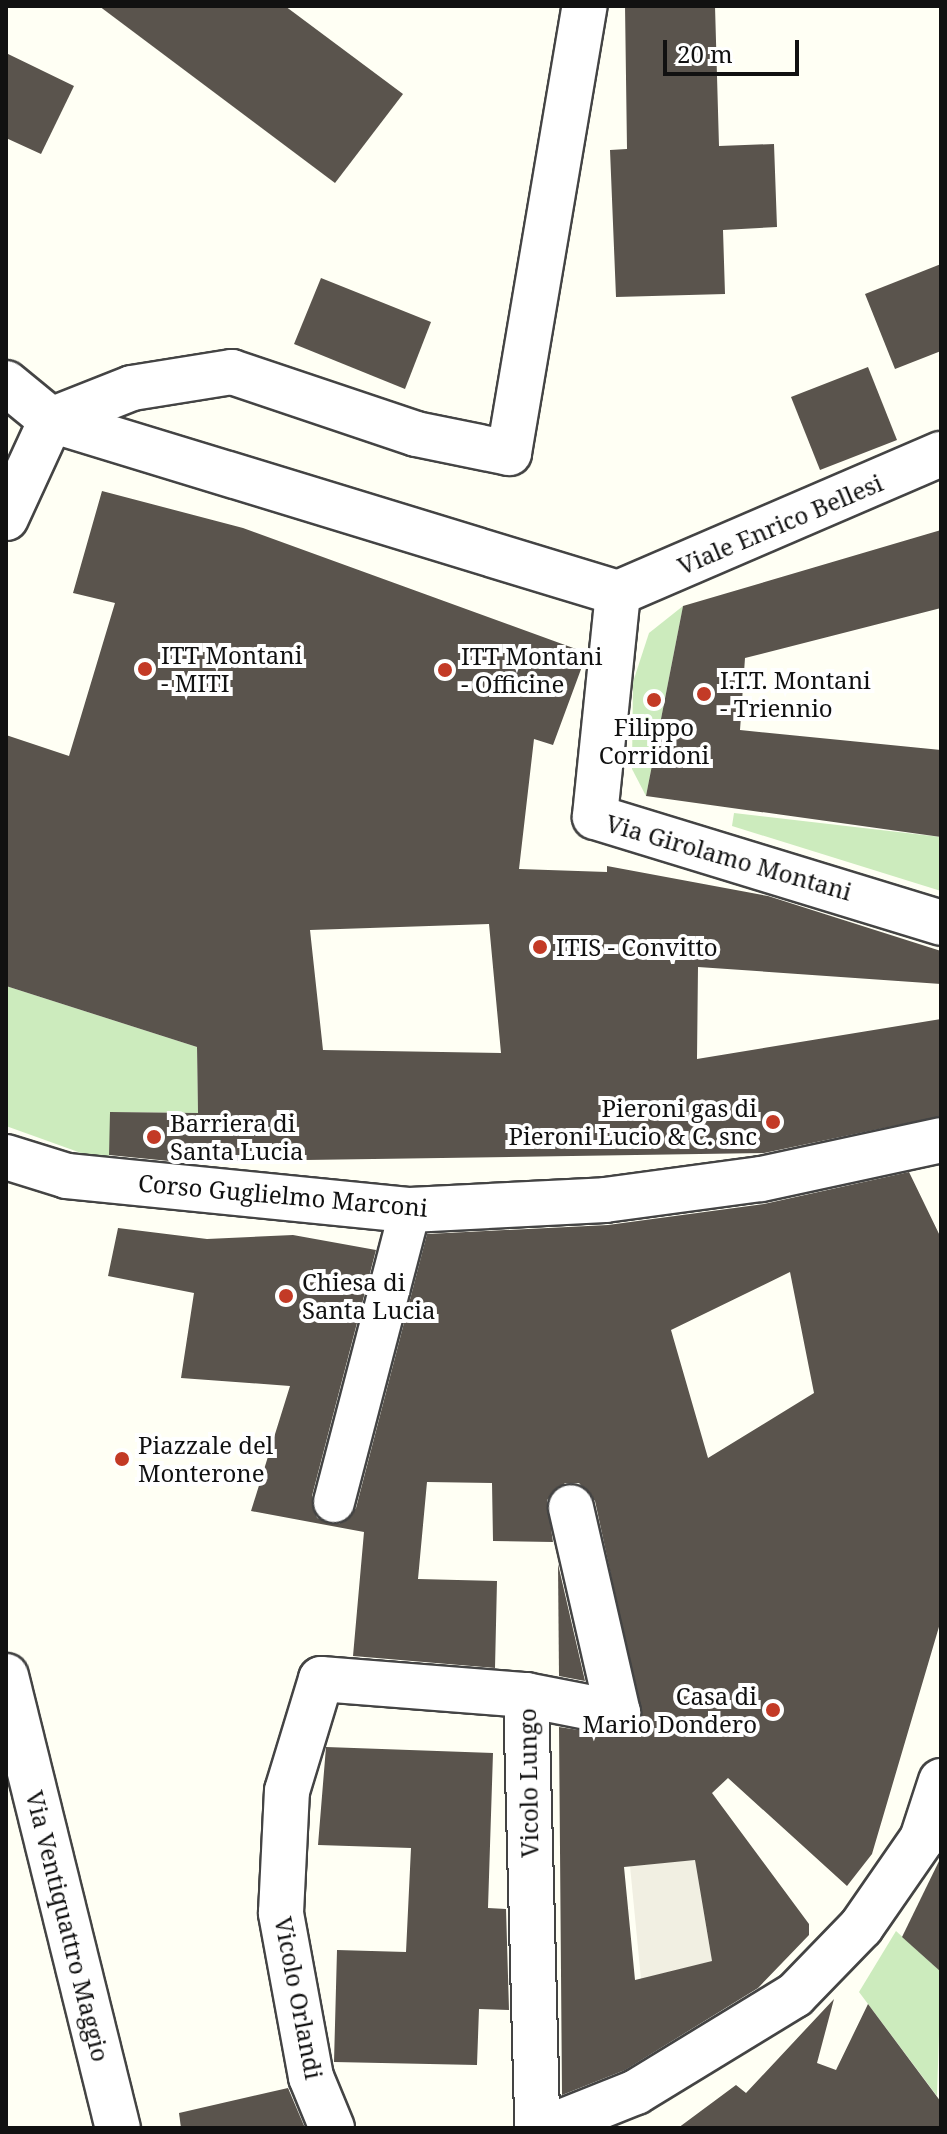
<!DOCTYPE html>
<html>
<head>
<meta charset="utf-8">
<style>
	body { margin:0 }
	#map { position:relative; width:947px; height:2134px; overflow:hidden; background:#fffff4; font-family:"Noto Serif",serif }
	div>[style] { position:absolute }
	.green>* { inset:0; background:#ccebbd }
	.plaza>* { inset:0; background:#f1efe2 }
	.building>* { inset:0; background:#5a544d }
	.roads { filter:drop-shadow(2px 0 #444) drop-shadow(-2px 0 #444) drop-shadow(0 2px #444) drop-shadow(0 -2px #444) }
	.pedestrian>* { height:40px; margin:-20px; padding:0 20px; transform-origin:20px; border-radius:20px; background:#fff }
	.minor>* { height:44px; margin:-22px; padding:0 22px; transform-origin:22px; border-radius:22px; background:#fff }
	.dots>* { width:22px; height:22px; translate:-50% -50%; box-sizing:border-box; border:4px solid #fff; border-radius:50% }
	span { translate:-50% -50%; white-space:nowrap; text-align:center; line-height:1.15; -webkit-text-stroke:8px #fff; paint-order:stroke }
	.street-label { font-size:24px; color:#111 }
	.poi-label { font-size:24px; color:#111 }
	.left { translate:0 -50%; text-align:left }
	.right { translate:-100% -50%; text-align:right }
	.frame { position:absolute; inset:0; border:8px solid #111; pointer-events:none }
	.scale { position:absolute; left:663px; top:40px; width:136px; height:36px; box-sizing:border-box; border:4px solid #111; border-top:0; padding-left:10px; font-size:24px; line-height:28px; white-space:nowrap; color:#111; -webkit-text-stroke:6px #fff; paint-order:stroke }
</style>
</head>
<body>
<div id="map">
	<div class="green">
		<i style="clip-path:polygon(683px 606px,646px 796px,632px 769px,633px 682px,649px 633px)"></i>
		<i style="clip-path:polygon(734px 813px,941px 837px,941px 891px,732px 826px)"></i>
		<i style="clip-path:polygon(6px 986px,197px 1047px,198px 1113px,111px 1112px,109px 1163px,6px 1126px)"></i>
		<i style="clip-path:polygon(896px 1931px,941px 1972px,937px 2096px,859px 1992px)"></i>
	</div>
	<div class="plaza">
		<i style="clip-path:polygon(695px 1860px,712px 1961px,641px 1979px,630px 1866px)"></i>
	</div>
	<div class="building">
		<i style="clip-path:polygon(99px 6px,285px 6px,403px 94px,335px 183px)"></i>
		<i style="clip-path:polygon(625px 6px,715px 6px,719px 146px,774px 144px,777px 227px,723px 230px,725px 294px,616px 297px,610px 150px,627px 149px)"></i>
		<i style="clip-path:polygon(6px 53px,74px 86px,41px 154px,6px 138px)"></i>
		<i style="clip-path:polygon(941px 264px,941px 351px,895px 369px,865px 294px)"></i>
		<i style="clip-path:polygon(321px 278px,431px 322px,405px 389px,294px 344px)"></i>
		<i style="clip-path:polygon(868px 367px,897px 440px,820px 470px,791px 397px)"></i>
		<i style="clip-path:polygon(evenodd,102px 491px,243px 528px,587px 653px,553px 745px,534px 739px,519px 869px,607px 872px,607px 866px,768px 896px,941px 951px,941px 984px,698px 967px,697px 1059px,941px 1019px,941px 1116px,764px 1153px,179px 1162px,109px 1155px,110px 1112px,198px 1113px,197px 1047px,6px 986px,6px 735px,69px 756px,115px 603px,73px 593px,102px 491px,489px 924px,501px 1053px,323px 1050px,310px 930px,489px 924px)"></i>
		<i style="clip-path:polygon(941px 530px,941px 608px,745px 658px,740px 730px,941px 750px,941px 837px,646px 796px,683px 606px)"></i>
		<i style="clip-path:polygon(evenodd,909px 1172px,941px 1238px,941px 1620px,872px 1854px,847px 1886px,728px 1778px,712px 1793px,809px 1924px,809px 1935px,758px 1988px,625px 2070px,562px 2095px,559px 1727px,625px 1737px,642px 1719px,595px 1501px,579px 1483px,565px 1483px,547px 1500px,553px 1542px,493px 1541px,492px 1483px,427px 1482px,418px 1579px,497px 1581px,495px 1668px,353px 1656px,364px 1532px,251px 1511px,290px 1386px,181px 1378px,194px 1293px,108px 1276px,118px 1228px,207px 1239px,293px 1235px,376px 1250px,312px 1496px,317px 1518px,339px 1524px,356px 1508px,427px 1234px,608px 1225px,764px 1204px,909px 1172px,790px 1272px,814px 1393px,708px 1458px,671px 1330px,790px 1272px,909px 1172px,695px 1860px,712px 1961px,635px 1980px,624px 1867px,695px 1860px)"></i>
		<i style="clip-path:polygon(558px 1564px,585px 1681px,559px 1676px)"></i>
		<i style="clip-path:polygon(326px 1747px,493px 1753px,488px 1908px,506px 1909px,509px 2010px,479px 2009px,477px 2065px,334px 2062px,337px 1950px,406px 1952px,411px 1848px,318px 1845px)"></i>
		<i style="clip-path:polygon(941px 1857px,941px 1972px,902px 1937px)"></i>
		<i style="clip-path:polygon(834px 1999px,817px 2063px,836px 2070px,868px 2004px,941px 2102px,941px 2128px,678px 2128px,736px 2085px,746px 2093px)"></i>
		<i style="clip-path:polygon(288px 2088px,305px 2128px,181px 2128px,179px 2113px)"></i>
	</div>
	<div class="roads">
		<div class="pedestrian">
			<i style="left:334px;top:1502px;width:302px;rotate:-75.4deg"></i>
		</div>
		<div class="minor">
			<i style="left:6px;top:383px;width:58px;rotate:39.4deg"></i>
			<i style="left:51px;top:420px;width:593px;rotate:16.97deg"></i>
			<i style="left:51px;top:420px;width:87px;rotate:-21.6deg"></i>
			<i style="left:132px;top:388px;width:101px;rotate:-9.1deg"></i>
			<i style="left:232px;top:372px;width:194px;rotate:18.6deg"></i>
			<i style="left:416px;top:434px;width:95px;rotate:11.5deg"></i>
			<i style="left:509px;top:453px;width:453px;rotate:-80.4deg"></i>
			<i style="left:6px;top:518px;width:108px;rotate:-65.3deg"></i>
			<i style="left:618px;top:593px;width:225px;rotate:95.9deg"></i>
			<i style="left:595px;top:817px;width:362px;rotate:17deg"></i>
			<i style="left:618px;top:593px;width:352px;rotate:-23.3deg"></i>
			<i style="left:6px;top:1157px;width:64px;rotate:17.3deg"></i>
			<i style="left:67px;top:1176px;width:345px;rotate:5.7deg"></i>
			<i style="left:410px;top:1210px;width:195px;rotate:-2.9deg"></i>
			<i style="left:605px;top:1200px;width:157px;rotate:-7.7deg"></i>
			<i style="left:761px;top:1179px;width:184px;rotate:-12.2deg"></i>
			<i style="left:6px;top:1676px;width:466px;rotate:76.1deg"></i>
			<i style="left:526px;top:1695px;width:433px;rotate:88.5deg"></i>
			<i style="left:332px;top:2128px;width:55px;rotate:-112.4deg"></i>
			<i style="left:311px;top:2077px;width:167px;rotate:-100.4deg"></i>
			<i style="left:281px;top:1913px;width:122px;rotate:-87.2deg"></i>
			<i style="left:287px;top:1791px;width:117px;rotate:-73.1deg"></i>
			<i style="left:321px;top:1679px;width:206px;rotate:4.5deg"></i>
			<i style="left:526px;top:1695px;width:94px;rotate:11.1deg"></i>
			<i style="left:618px;top:1713px;width:211px;rotate:-102.9deg"></i>
			<i style="left:546px;top:2128px;width:97px;rotate:-21.8deg"></i>
			<i style="left:636px;top:2092px;width:186px;rotate:-31.4deg"></i>
			<i style="left:795px;top:1995px;width:95px;rotate:-45.9deg"></i>
			<i style="left:861px;top:1927px;width:107px;rotate:-55.3deg"></i>
			<i style="left:922px;top:1839px;width:61px;rotate:-71.9deg"></i>
		</div>
	</div>
	<div class="dots">
		<i style="left:145px;top:669px;background:#c33a26"></i>
		<i style="left:445px;top:670px;background:#c33a26"></i>
		<i style="left:704px;top:694px;background:#c33a26"></i>
		<i style="left:654px;top:700px;background:#c33a26"></i>
		<i style="left:540px;top:947px;background:#c33a26"></i>
		<i style="left:773px;top:1122px;background:#c33a26"></i>
		<i style="left:154px;top:1137px;background:#c33a26"></i>
		<i style="left:286px;top:1296px;background:#c33a26"></i>
		<i style="left:122px;top:1459px;background:#c33a26"></i>
		<i style="left:773px;top:1710px;background:#c33a26"></i>
	</div>
	<div class="street-label">
		<span style="left:780px;top:524px;rotate:-23deg">Viale Enrico Bellesi</span>
		<span style="left:729px;top:857px;rotate:16deg">Via Girolamo Montani</span>
		<span style="left:283px;top:1195px;rotate:5deg">Corso Guglielmo Marconi</span>
		<span style="left:528px;top:1783px;rotate:-91deg">Vicolo Lungo</span>
		<span style="left:68px;top:1926px;rotate:76deg">Via Ventiquattro Maggio</span>
		<span style="left:299px;top:1998px;rotate:79deg">Vicolo Orlandi</span>
	</div>
	<div class="poi-label">
		<span class="left" style="left:161px;top:669px">ITT Montani<br>- MITI</span>
		<span class="left" style="left:461px;top:670px">ITT Montani<br>- Officine</span>
		<span class="left" style="left:720px;top:694px">I.T.T. Montani<br>- Triennio</span>
		<span style="left:654px;top:741px">Filippo<br>Corridoni</span>
		<span class="left" style="left:556px;top:947px">ITIS - Convitto</span>
		<span class="right" style="left:757px;top:1122px">Pieroni gas di<br>Pieroni Lucio &amp; C. snc</span>
		<span class="left" style="left:170px;top:1137px">Barriera di<br>Santa Lucia</span>
		<span class="left" style="left:302px;top:1296px">Chiesa di<br>Santa Lucia</span>
		<span class="left" style="left:138px;top:1459px">Piazzale del<br>Monterone</span>
		<span class="right" style="left:757px;top:1710px">Casa di<br>Mario Dondero</span>
	</div>
	<div class="frame"></div>
	<div class="scale">20 m</div>
</div>
</body>
</html>
